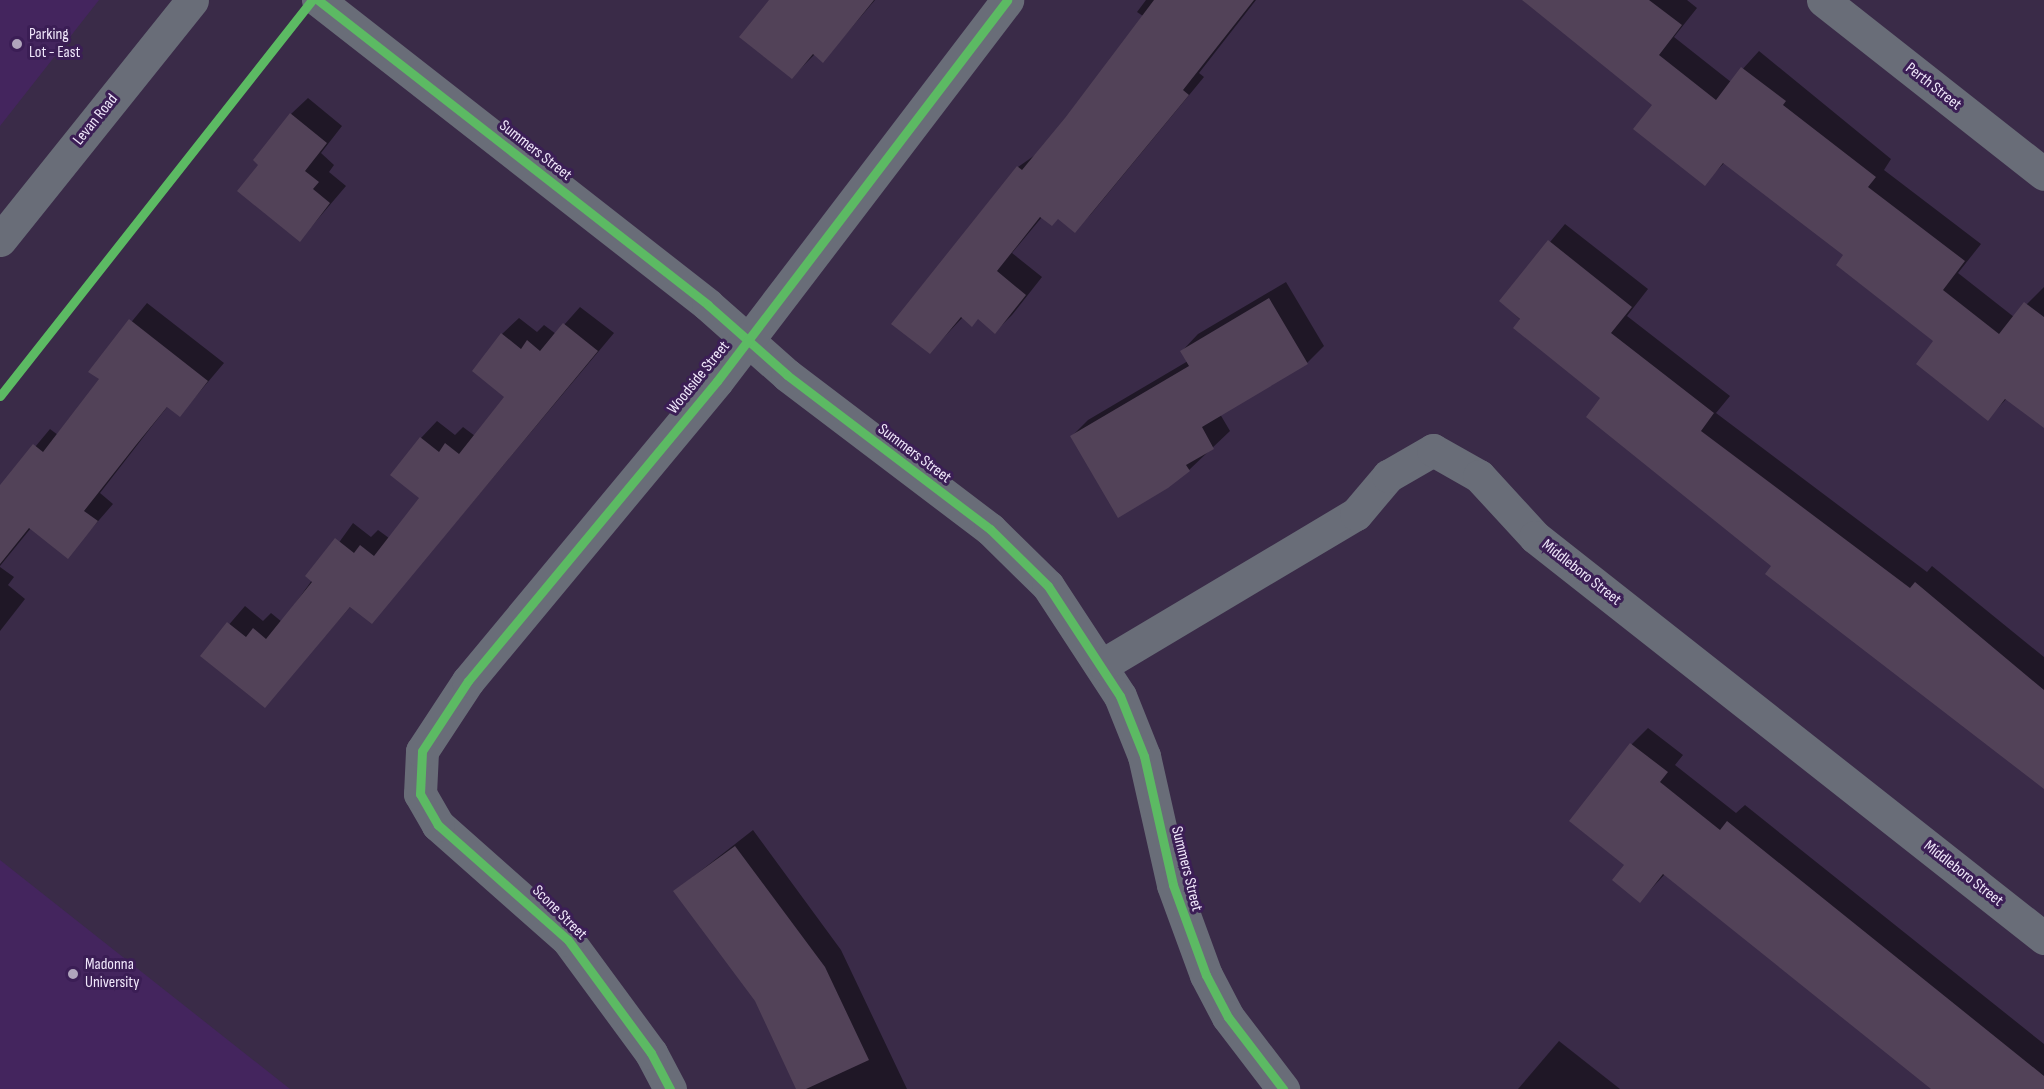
<!DOCTYPE html>
<html>
<head>
<meta charset="utf-8">
<style>
	body { margin:0 }
	#map { position:relative; width:2044px; height:1089px; overflow:hidden; background:#3a2b48; font-family:"Sofia Sans Condensed",sans-serif }
	div>[style] { position:absolute }
	.built>* { inset:0; background:#44255e }
	.shadow>* { inset:0; background:#0007 }
	.building>* { inset:0; background:#524258 }
	.minor>* { height:33px; margin:-16.5px; padding:0 16.5px; transform-origin:16.5px; border-radius:16.5px; background:#696d78 }
	.tertiary>* { height:33px; margin:-16.5px; padding:0 16.5px; transform-origin:16.5px; border-radius:16.5px; background:#696d78 }
	.cycleway>* { height:9px; margin:-4.5px; padding:0 4.5px; transform-origin:4.5px; border-radius:4.5px; background:#5cba63 }
	.dots>* { width:16px; height:16px; translate:-50% -50%; box-sizing:border-box; border:3px solid #3b1e55; border-radius:50% }
	span { translate:-50% -50%; white-space:nowrap; text-align:center; line-height:1.15; -webkit-text-stroke:6px #3b1e55; paint-order:stroke }
	.poi-label { font-size:16px; color:#f0e7fb }
	.left { translate:0 -50%; text-align:left }
	.street-label { font-size:16px; color:#f0e7fb }
</style>
</head>
<body>
<div id="map">
	<div class="built">
		<i style="clip-path:polygon(0 0,99px 0,0 126px)"></i>
		<i style="clip-path:polygon(0 860px,290px 1089px,0 1089px)"></i>
	</div>
	<div class="shadow">
		<i style="clip-path:polygon(770px 0,875px 0,823px 61px,815px 54px,792px 77px)"></i>
		<i style="clip-path:polygon(1146px 0,1256px 0,1199px 73px,1204px 77px,1091px 214px,1075px 231px,1058px 217px,1042px 217px,1012px 253px,1042px 277px,1012px 315px,995px 332px,979px 318px,963px 317px,930px 352px,1018px 167px,1038px 153px,1066px 119px,1143px 16px,1137px 12px)"></i>
		<i style="clip-path:polygon(1524px 0,1687px 0,1697px 8px,1674px 37px,1731px 82px,1759px 51px,1891px 159px,1884px 170px,1981px 244px,1958px 273px,2014px 317px,2044px 287px,2044px 427px,2007px 398px,1988px 419px,1935px 341px,1845px 255px,1725px 162px,1704px 184px,1654px 105px)"></i>
		<i style="clip-path:polygon(308px 98px,342px 126px,321px 153px,334px 165px,329px 172px,346px 186px,300px 240px,291px 114px)"></i>
		<i style="clip-path:polygon(1565px 224px,1648px 289px,1627px 316px,1730px 396px,1716px 413px,1927px 572px,1932px 566px,2044px 657px,2044px 786px,1774px 566px,1501px 301px)"></i>
		<i style="clip-path:polygon(1286px 282px,1324px 346px,1307px 363px,1220px 414px,1230px 431px,1189px 470px,1072px 436px,1088px 420px,1188px 361px,1182px 351px,1198px 334px)"></i>
		<i style="clip-path:polygon(147px 303px,224px 363px,180px 415px,168px 406px,152px 426px,100px 493px,113px 504px,67px 557px,31px 528px,0 566px,0 489px,50px 429px,58px 435px,101px 379px,91px 371px)"></i>
		<i style="clip-path:polygon(580px 307px,614px 333px,372px 622px,351px 606px,264px 706px,202px 656px,245px 606px,263px 621px,271px 613px,282px 622px,353px 523px,371px 537px,378px 530px,389px 538px,421px 498px,421px 438px,437px 421px,455px 435px,463px 427px,475px 436px,506px 397px,502px 334px,519px 318px,537px 332px,544px 325px,556px 334px)"></i>
		<i style="clip-path:polygon(0 567px,14px 577px,8px 585px,25px 599px,0 631px)"></i>
		<i style="clip-path:polygon(1648px 728px,1683px 755px,1675px 765px,1736px 813px,1745px 805px,2044px 1044px,2044px 1089px,1935px 1089px,1665px 874px,1640px 901px,1626px 865px,1632px 744px)"></i>
		<i style="clip-path:polygon(753px 830px,841px 950px,907px 1089px,798px 1089px,756px 1000px,675px 891px)"></i>
		<i style="clip-path:polygon(1559px 1041px,1620px 1089px,1518px 1089px)"></i>
	</div>
	<div class="building">
		<i style="clip-path:polygon(769px 0,874px 0,823px 63px,813px 54px,792px 79px,739px 37px)"></i>
		<i style="clip-path:polygon(1154px 0,1254px 0,1183px 90px,1189px 95px,1075px 233px,1058px 219px,1052px 226px,1040px 217px,997px 271px,1026px 295px,995px 334px,978px 319px,972px 327px,961px 317px,930px 354px,891px 324px,1017px 166px,1022px 170px,1065px 118px)"></i>
		<i style="clip-path:polygon(1522px 0,1649px 0,1682px 25px,1659px 55px,1716px 100px,1741px 67px,1786px 101px,1783px 105px,1876px 177px,1868px 187px,1965px 261px,1943px 290px,1999px 334px,2024px 302px,2044px 317px,2044px 428px,2005px 399px,1988px 421px,1916px 364px,1933px 341px,1836px 265px,1843px 255px,1723px 163px,1705px 186px,1633px 129px,1652px 105px)"></i>
		<i style="clip-path:polygon(290px 113px,327px 143px,305px 171px,319px 182px,313px 189px,330px 203px,300px 242px,237px 191px,258px 165px,253px 160px)"></i>
		<i style="clip-path:polygon(1548px 240px,1632px 307px,1611px 333px,1714px 413px,1701px 431px,1910px 588px,1915px 582px,2044px 690px,2044px 789px,1765px 574px,1771px 566px,1586px 417px,1600px 398px,1513px 328px,1520px 319px,1499px 301px)"></i>
		<i style="clip-path:polygon(1269px 298px,1308px 364px,1202px 427px,1214px 449px,1186px 465px,1190px 471px,1168px 488px,1118px 518px,1070px 436px,1189px 366px,1180px 351px)"></i>
		<i style="clip-path:polygon(129px 319px,208px 381px,180px 417px,167px 407px,136px 445px,84px 511px,98px 521px,68px 559px,29px 528px,0 564px,0 485px,33px 444px,43px 452px,99px 379px,88px 372px)"></i>
		<i style="clip-path:polygon(563px 323px,598px 351px,372px 624px,350px 607px,265px 708px,200px 656px,227px 622px,246px 637px,253px 628px,266px 639px,312px 582px,305px 576px,335px 538px,354px 553px,360px 545px,374px 556px,419px 498px,390px 475px,420px 437px,439px 452px,445px 443px,459px 454px,504px 397px,472px 371px,501px 333px,521px 349px,527px 340px,540px 351px)"></i>
		<i style="clip-path:polygon(1630px 743px,1668px 772px,1660px 782px,1720px 830px,1727px 821px,2044px 1076px,2044px 1089px,1931px 1089px,1663px 874px,1640px 903px,1612px 880px,1624px 865px,1569px 821px)"></i>
		<i style="clip-path:polygon(735px 846px,825px 967px,869px 1060px,806px 1089px,796px 1089px,755px 1001px,673px 891px)"></i>
	</div>
	<div class="minor">
		<i style="left:318px;top:0;width:495px;rotate:38deg"></i>
		<i style="left:708px;top:305px;width:106px;rotate:41.5deg"></i>
		<i style="left:787px;top:375px;width:255px;rotate:37.2deg"></i>
		<i style="left:990px;top:529px;width:81px;rotate:44.5deg"></i>
		<i style="left:1048px;top:586px;width:131px;rotate:56.8deg"></i>
		<i style="left:1120px;top:696px;width:65px;rotate:68.2deg"></i>
		<i style="left:1144px;top:756px;width:132px;rotate:77.3deg"></i>
		<i style="left:1173px;top:885px;width:96px;rotate:69.9deg"></i>
		<i style="left:1206px;top:975px;width:47px;rotate:62.4deg"></i>
		<i style="left:1228px;top:1017px;width:91px;rotate:52.6deg"></i>
		<i style="left:1823px;top:0;width:281px;rotate:38.2deg"></i>
		<i style="left:1104px;top:664px;width:293px;rotate:-30.8deg"></i>
		<i style="left:1356px;top:514px;width:50px;rotate:-49.9deg"></i>
		<i style="left:1388px;top:476px;width:52px;rotate:-30deg"></i>
		<i style="left:1433px;top:450px;width:53px;rotate:29.5deg"></i>
		<i style="left:1479px;top:476px;width:83px;rotate:47.4deg"></i>
		<i style="left:1535px;top:537px;width:648px;rotate:38.23deg"></i>
		<i style="left:670px;top:1089px;width:41px;rotate:-117.8deg"></i>
		<i style="left:651px;top:1053px;width:140px;rotate:-126.3deg"></i>
		<i style="left:568px;top:940px;width:174px;rotate:-138.5deg"></i>
		<i style="left:438px;top:825px;width:36px;rotate:-120deg"></i>
		<i style="left:420px;top:794px;width:43px;rotate:-87.3deg"></i>
		<i style="left:422px;top:751px;width:84px;rotate:-56.7deg"></i>
		<i style="left:468px;top:681px;width:390px;rotate:-50.3deg"></i>
		<i style="left:717px;top:381px;width:479px;rotate:-52.7deg"></i>
	</div>
	<div class="tertiary">
		<i style="left:0;top:240px;width:307px;rotate:-51.3deg"></i>
	</div>
	<div class="cycleway">
		<i style="left:318px;top:0;width:495px;rotate:38deg"></i>
		<i style="left:708px;top:305px;width:106px;rotate:41.5deg"></i>
		<i style="left:787px;top:375px;width:255px;rotate:37.2deg"></i>
		<i style="left:990px;top:529px;width:81px;rotate:44.5deg"></i>
		<i style="left:1048px;top:586px;width:131px;rotate:56.8deg"></i>
		<i style="left:1120px;top:696px;width:65px;rotate:68.2deg"></i>
		<i style="left:1144px;top:756px;width:132px;rotate:77.3deg"></i>
		<i style="left:1173px;top:885px;width:96px;rotate:69.9deg"></i>
		<i style="left:1206px;top:975px;width:47px;rotate:62.4deg"></i>
		<i style="left:1228px;top:1017px;width:91px;rotate:52.6deg"></i>
		<i style="left:0;top:396px;width:504px;rotate:-51.77deg"></i>
		<i style="left:670px;top:1089px;width:41px;rotate:-117.8deg"></i>
		<i style="left:651px;top:1053px;width:140px;rotate:-126.3deg"></i>
		<i style="left:568px;top:940px;width:174px;rotate:-138.5deg"></i>
		<i style="left:438px;top:825px;width:36px;rotate:-120deg"></i>
		<i style="left:420px;top:794px;width:43px;rotate:-87.3deg"></i>
		<i style="left:422px;top:751px;width:84px;rotate:-56.7deg"></i>
		<i style="left:468px;top:681px;width:390px;rotate:-50.3deg"></i>
		<i style="left:717px;top:381px;width:479px;rotate:-52.7deg"></i>
	</div>
	<div class="dots">
		<i style="left:17px;top:44px;background:#b0a5bc"></i>
		<i style="left:73px;top:974px;background:#b0a5bc"></i>
	</div>
	<div class="poi-label">
		<span class="left" style="left:29px;top:44px">Parking<br>Lot - East</span>
		<span class="left" style="left:85px;top:974px">Madonna<br>University</span>
	</div>
	<div class="street-label">
		<span style="left:1933px;top:87px;rotate:38deg">Perth Street</span>
		<span style="left:96px;top:120px;rotate:-51deg">Levan Road</span>
		<span style="left:535px;top:151px;rotate:38deg">Summers Street</span>
		<span style="left:699px;top:378px;rotate:-51deg">Woodside Street</span>
		<span style="left:914px;top:454px;rotate:37deg">Summers Street</span>
		<span style="left:1581px;top:573px;rotate:38deg">Middleboro Street</span>
		<span style="left:1186px;top:869px;rotate:76deg">Summers Street</span>
		<span style="left:1963px;top:874px;rotate:38deg">Middleboro Street</span>
		<span style="left:559px;top:913px;rotate:45deg">Scone Street</span>
	</div>
</div>
</body>
</html>
